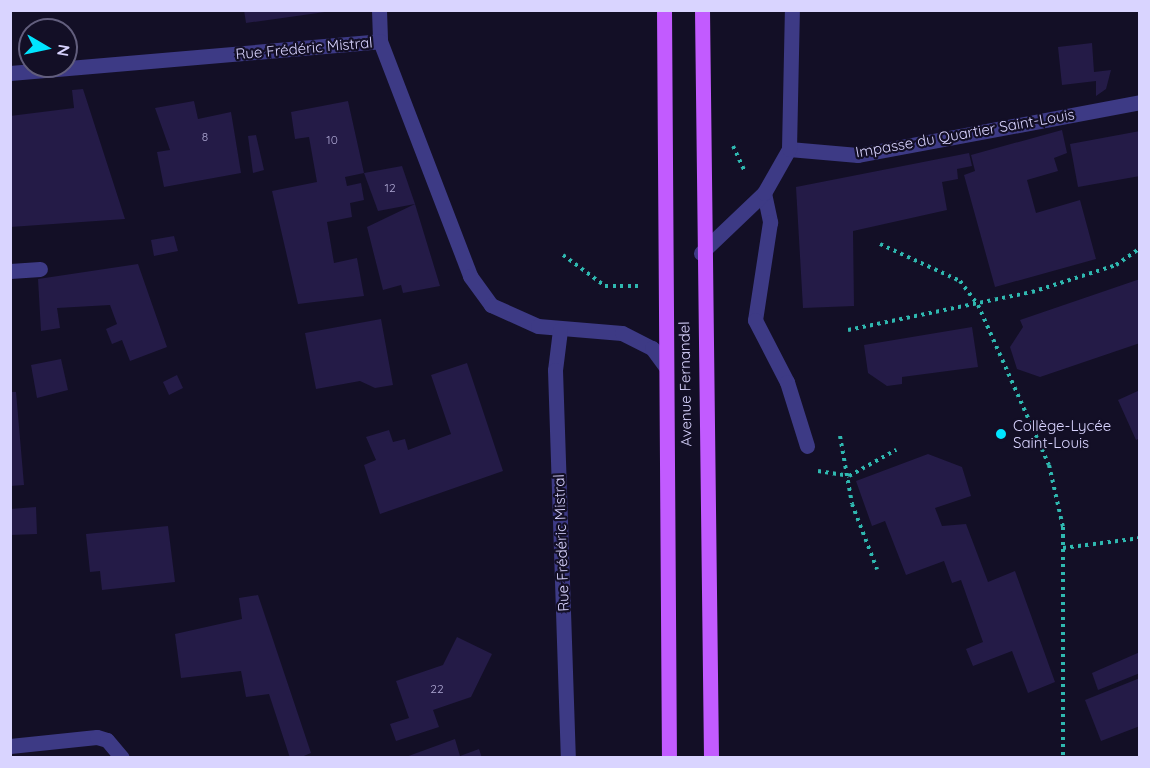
<!DOCTYPE html>
<html>
<head>
<meta charset="utf-8">
<style>
	body { margin:0 }
	#map { position:relative; width:1150px; height:768px; overflow:hidden; background:#130f26; font-family:Quicksand,sans-serif }
	div>[style] { position:absolute }
	.building>* { inset:0; background:#241b47 }
	.path>* { height:4px; margin-top:-2px; transform-origin:0; background:repeating-linear-gradient(90deg,#2fb8b0 0 3px,transparent 0 7.5px) }
	.minor>* { height:15px; margin:-7.5px; padding:0 7.5px; transform-origin:7.5px; border-radius:7.5px; background:#3d3a85 }
	.major>* { height:15px; margin:-7.5px; padding:0 7.5px; transform-origin:7.5px; border-radius:7.5px; background:#c25bff }
	.dots>* { width:16px; height:16px; translate:-50% -50%; box-sizing:border-box; border:3px solid #130f26; border-radius:50% }
	span { translate:-50% -50%; white-space:nowrap; text-align:center; line-height:1.15; -webkit-text-stroke:4.5px #130f26; paint-order:stroke }
	.number-label { font-size:12px; color:#aca6d1 }
	.number-label span { -webkit-text-stroke-width:0 }
	.street-label { font-size:15px; color:#d9d4ff }
	.poi-label { font-size:15px; color:#d9d4ff }
	.left { translate:0 -50%; text-align:left }
	.frame { position:absolute; inset:0; border:12px solid #d9d4ff; pointer-events:none }
	.north { position:absolute; left:18px; top:18px; width:60px; height:60px; box-sizing:border-box; background:#130f26; border:2px solid #625e7d; border-radius:50%; rotate:99deg; font-size:16px; font-weight:700; line-height:24px; text-align:center; color:#d9d4ff }
	.north::after { content:''; display:block; margin:auto; width:21px; height:27px; background:#00e5ff; clip-path:polygon(50% 0,100% 100%,50% 72%,0 100%) }
</style>
</head>
<body>
<div id="map">
	<div class="building">
		<i style="clip-path:polygon(244px 10px,325px 10px,325px 12px,246px 23px)"></i>
		<i style="clip-path:polygon(1092px 43px,1094px 72px,1111px 70px,1106px 89px,1096px 96px,1096px 81px,1062px 85px,1058px 47px)"></i>
		<i style="clip-path:polygon(83px 89px,125px 219px,10px 227px,10px 116px,74px 108px,72px 90px)"></i>
		<i style="clip-path:polygon(194px 101px,198px 119px,231px 112px,241px 173px,164px 187px,157px 152px,170px 150px,155px 108px)"></i>
		<i style="clip-path:polygon(348px 101px,364px 173px,345px 177px,347px 186px,361px 183px,364px 200px,350px 203px,352px 217px,327px 222px,334px 263px,357px 258px,364px 296px,298px 304px,272px 191px,317px 182px,309px 137px,295px 139px,291px 112px)"></i>
		<i style="clip-path:polygon(1062px 130px,1067px 153px,1054px 158px,1058px 171px,1027px 180px,1036px 213px,1080px 200px,1096px 259px,995px 287px,964px 175px,975px 171px,971px 155px)"></i>
		<i style="clip-path:polygon(1140px 131px,1140px 176px,1078px 187px,1070px 144px)"></i>
		<i style="clip-path:polygon(256px 135px,264px 170px,253px 173px,248px 136px)"></i>
		<i style="clip-path:polygon(969px 153px,972px 166px,957px 169px,958px 179px,942px 182px,947px 210px,853px 231px,854px 306px,803px 308px,796px 187px)"></i>
		<i style="clip-path:polygon(402px 166px,415px 204px,378px 211px,364px 173px)"></i>
		<i style="clip-path:polygon(415px 204px,440px 286px,403px 293px,401px 285px,383px 290px,367px 227px)"></i>
		<i style="clip-path:polygon(174px 236px,178px 251px,154px 256px,151px 240px)"></i>
		<i style="clip-path:polygon(138px 264px,167px 347px,130px 361px,122px 340px,112px 344px,106px 329px,117px 324px,110px 305px,57px 308px,60px 328px,41px 331px,38px 279px)"></i>
		<i style="clip-path:polygon(1140px 279px,1140px 343px,1040px 377px,1017px 369px,1010px 347px,1023px 327px,1020px 320px)"></i>
		<i style="clip-path:polygon(381px 319px,393px 385px,375px 388px,360px 381px,316px 389px,305px 333px)"></i>
		<i style="clip-path:polygon(972px 327px,978px 367px,902px 377px,902px 384px,887px 386px,868px 373px,864px 345px)"></i>
		<i style="clip-path:polygon(61px 359px,68px 390px,37px 398px,31px 365px)"></i>
		<i style="clip-path:polygon(467px 363px,503px 471px,380px 514px,364px 465px,376px 460px,366px 437px,389px 430px,393px 442px,405px 439px,408px 450px,451px 434px,431px 375px)"></i>
		<i style="clip-path:polygon(177px 375px,183px 388px,169px 395px,163px 382px)"></i>
		<i style="clip-path:polygon(1140px 390px,1140px 438px,1136px 440px,1118px 400px)"></i>
		<i style="clip-path:polygon(10px 392px,16px 392px,24px 485px,10px 486px)"></i>
		<i style="clip-path:polygon(928px 454px,962px 467px,971px 496px,935px 508px,942px 526px,966px 524px,988px 582px,1015px 571px,1055px 682px,1028px 693px,1012px 651px,973px 666px,966px 649px,983px 642px,961px 580px,952px 583px,944px 561px,906px 575px,885px 521px,872px 526px,856px 481px)"></i>
		<i style="clip-path:polygon(36px 507px,37px 534px,10px 535px,10px 509px)"></i>
		<i style="clip-path:polygon(168px 526px,175px 582px,102px 590px,100px 571px,90px 572px,86px 534px)"></i>
		<i style="clip-path:polygon(258px 595px,311px 753px,299px 758px,290px 758px,269px 694px,246px 697px,241px 671px,181px 678px,175px 634px,242px 619px,239px 598px)"></i>
		<i style="clip-path:polygon(457px 637px,492px 654px,471px 697px,433px 710px,439px 727px,396px 741px,390px 724px,409px 718px,396px 681px,443px 665px)"></i>
		<i style="clip-path:polygon(1140px 652px,1140px 673px,1098px 690px,1092px 673px)"></i>
		<i style="clip-path:polygon(1140px 678px,1140px 726px,1101px 741px,1085px 700px)"></i>
		<i style="clip-path:polygon(455px 739px,460px 756px,479px 749px,482px 758px,403px 758px)"></i>
	</div>
	<div class="path">
		<i style="left:733px;top:146px;width:29px;rotate:65deg"></i>
		<i style="left:880px;top:244px;width:88px;rotate:24.8deg"></i>
		<i style="left:960px;top:281px;width:30px;rotate:53deg"></i>
		<i style="left:978px;top:305px;width:175px;rotate:66.1deg"></i>
		<i style="left:1049px;top:465px;width:64px;rotate:77.3deg"></i>
		<i style="left:1063px;top:527px;width:231px;rotate:90deg"></i>
		<i style="left:563px;top:255px;width:52px;rotate:36.4deg"></i>
		<i style="left:605px;top:286px;width:36px"></i>
		<i style="left:848px;top:330px;width:188px;rotate:-11.7deg"></i>
		<i style="left:1032px;top:292px;width:88px;rotate:-17.8deg"></i>
		<i style="left:1116px;top:265px;width:29px;rotate:-35deg"></i>
		<i style="left:840px;top:436px;width:69px;rotate:80deg"></i>
		<i style="left:852px;top:504px;width:70px;rotate:69deg"></i>
		<i style="left:818px;top:471px;width:31px;rotate:9deg"></i>
		<i style="left:849px;top:476px;width:54px;rotate:-29deg"></i>
		<i style="left:1063px;top:548px;width:78px;rotate:-7.4deg"></i>
	</div>
	<div class="minor">
		<i style="left:379px;top:10px;width:31px;rotate:88deg"></i>
		<i style="left:10px;top:73px;width:371px;rotate:-4.9deg"></i>
		<i style="left:380px;top:41px;width:252px;rotate:69deg"></i>
		<i style="left:470px;top:276px;width:36px;rotate:54deg"></i>
		<i style="left:491px;top:305px;width:51px;rotate:24.1deg"></i>
		<i style="left:538px;top:326px;width:84px;rotate:4.8deg"></i>
		<i style="left:622px;top:333px;width:34px;rotate:27deg"></i>
		<i style="left:652px;top:348px;width:24px;rotate:54deg"></i>
		<i style="left:789px;top:149px;width:69px;rotate:5deg"></i>
		<i style="left:858px;top:155px;width:287px;rotate:-10.6deg"></i>
		<i style="left:764px;top:193px;width:30px;rotate:78deg"></i>
		<i style="left:770px;top:222px;width:99px;rotate:98.7deg"></i>
		<i style="left:755px;top:320px;width:70px;rotate:62.7deg"></i>
		<i style="left:787px;top:382px;width:67px;rotate:72.6deg"></i>
		<i style="left:701px;top:253px;width:87px;rotate:-43.6deg"></i>
		<i style="left:764px;top:193px;width:51px;rotate:-60.4deg"></i>
		<i style="left:789px;top:149px;width:139px;rotate:-88.8deg"></i>
		<i style="left:10px;top:271px;width:30px;rotate:-4deg"></i>
		<i style="left:560px;top:330px;width:40px;rotate:97.1deg"></i>
		<i style="left:555px;top:370px;width:388px;rotate:88.1deg"></i>
		<i style="left:10px;top:746px;width:87px;rotate:-5.9deg"></i>
		<i style="left:97px;top:737px;width:10px;rotate:17deg"></i>
		<i style="left:107px;top:740px;width:23px;rotate:50deg"></i>
	</div>
	<div class="major">
		<i style="left:664px;top:10px;width:748px;rotate:89.62deg"></i>
		<i style="left:702px;top:10px;width:748px;rotate:89.31deg"></i>
	</div>
	<div class="dots">
		<i style="left:1001px;top:434px;background:#00e5ff"></i>
	</div>
	<div class="number-label">
		<span style="left:205px;top:137px">8</span>
		<span style="left:332px;top:140px">10</span>
		<span style="left:390px;top:188px">12</span>
		<span style="left:437px;top:689px">22</span>
	</div>
	<div class="street-label">
		<span style="left:304px;top:48px;rotate:-5deg">Rue Frédéric Mistral</span>
		<span style="left:965px;top:133px;rotate:-10deg">Impasse du Quartier Saint-Louis</span>
		<span style="left:685px;top:384px;rotate:-91deg">Avenue Fernandel</span>
		<span style="left:561px;top:543px;rotate:-92deg">Rue Frédéric Mistral</span>
	</div>
	<div class="poi-label">
		<span class="left" style="left:1013px;top:434px">Collège-Lycée<br>Saint-Louis</span>
	</div>
	<div class="frame"></div>
	<div class="north">N</div>
</div>
</body>
</html>
